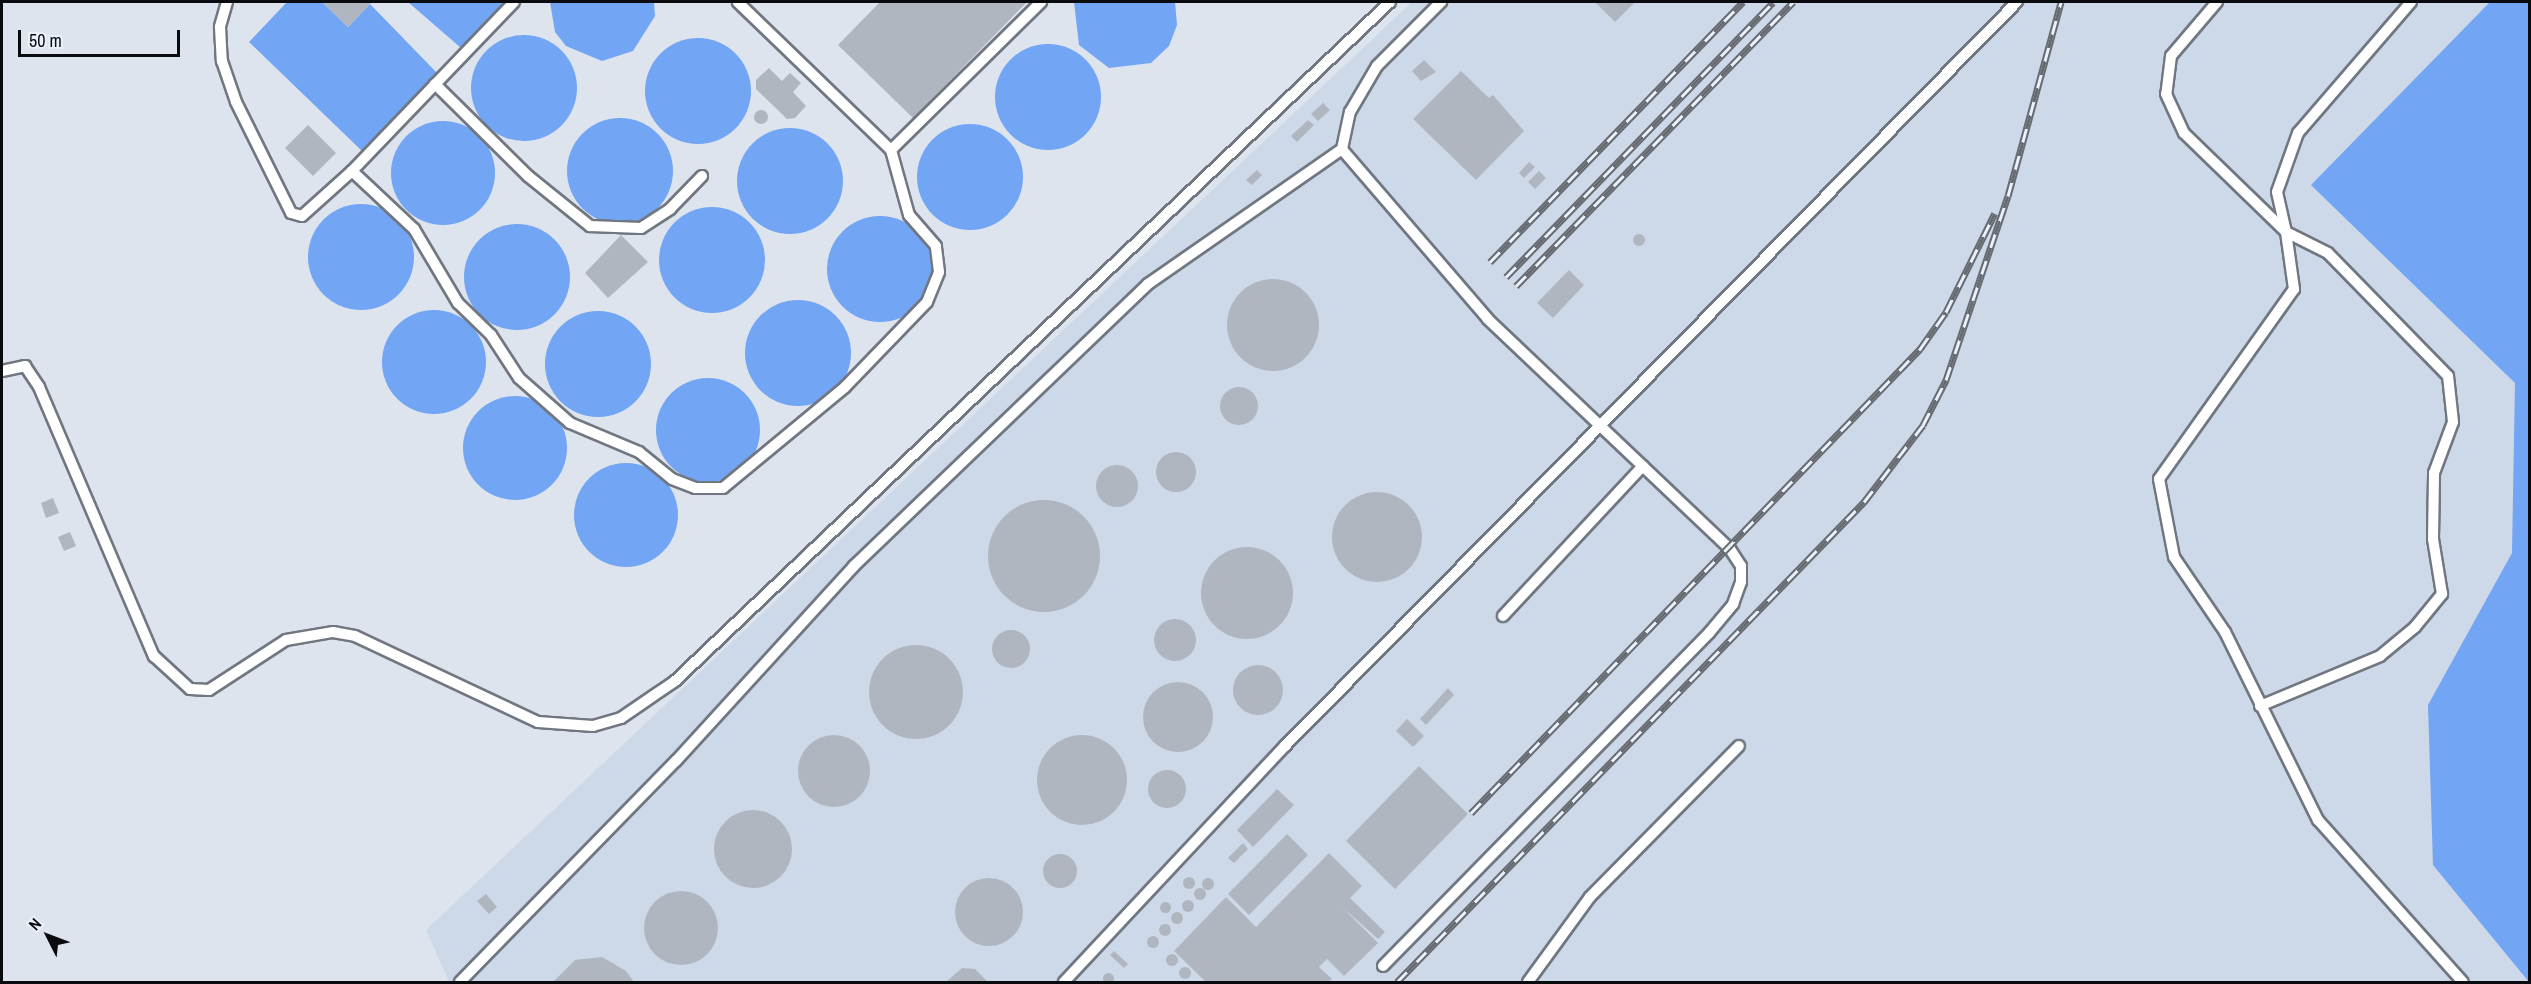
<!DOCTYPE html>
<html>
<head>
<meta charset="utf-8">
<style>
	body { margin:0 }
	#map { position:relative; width:2531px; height:984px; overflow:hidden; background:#dde4ee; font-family:"Archivo Narrow",sans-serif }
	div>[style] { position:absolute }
	.built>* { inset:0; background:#cdd8e8 }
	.water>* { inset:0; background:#72a5f3 }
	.round { border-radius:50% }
	.building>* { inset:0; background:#b0b6bf }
	.roads { filter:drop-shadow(2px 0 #717780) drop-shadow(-2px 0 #717780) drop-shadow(0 2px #717780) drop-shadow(0 -2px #717780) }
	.service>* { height:10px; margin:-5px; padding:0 5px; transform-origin:5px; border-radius:5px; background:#fff }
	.rail>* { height:7px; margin-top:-3.5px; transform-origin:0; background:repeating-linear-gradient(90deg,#eaf1fb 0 14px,#676b71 0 28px); box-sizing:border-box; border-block:2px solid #676b71 }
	span { translate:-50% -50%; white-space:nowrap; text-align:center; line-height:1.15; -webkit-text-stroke:4.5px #eaf1fb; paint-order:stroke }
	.frame { position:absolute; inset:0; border:3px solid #090b0e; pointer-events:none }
	.north { position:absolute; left:18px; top:906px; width:60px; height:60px; -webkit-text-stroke:4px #eaf1fb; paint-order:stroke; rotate:312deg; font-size:16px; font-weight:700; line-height:24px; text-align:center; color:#090b0e }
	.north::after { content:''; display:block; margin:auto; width:21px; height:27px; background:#090b0e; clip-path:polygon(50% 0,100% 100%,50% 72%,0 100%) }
	.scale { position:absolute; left:18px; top:30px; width:162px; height:27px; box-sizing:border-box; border:3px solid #090b0e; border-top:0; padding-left:8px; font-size:18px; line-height:21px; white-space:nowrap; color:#090b0e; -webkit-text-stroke:4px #eaf1fb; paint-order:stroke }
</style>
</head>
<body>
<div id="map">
	<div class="built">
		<i style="clip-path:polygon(1412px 2px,2529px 2px,2529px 982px,449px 982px,426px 930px)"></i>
	</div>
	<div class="water">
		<i style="clip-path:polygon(287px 2px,322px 2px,348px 27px,370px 4px,437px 73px,362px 151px,249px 42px)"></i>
		<i style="clip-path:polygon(408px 2px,506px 2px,461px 48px)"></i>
		<i style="clip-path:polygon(550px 2px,654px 2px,655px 16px,633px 51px,602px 61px,566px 46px,555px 32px)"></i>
		<i style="clip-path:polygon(1074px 2px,1175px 2px,1177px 25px,1169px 46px,1151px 63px,1109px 68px,1079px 45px)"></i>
		<i style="clip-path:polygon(2490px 2px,2530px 2px,2529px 982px,2433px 865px,2428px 705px,2512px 553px,2515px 383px,2311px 185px)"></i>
		<i class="round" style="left:471px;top:35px;width:106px;height:106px"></i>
		<i class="round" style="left:645px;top:38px;width:106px;height:106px"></i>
		<i class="round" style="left:995px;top:44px;width:106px;height:106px"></i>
		<i class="round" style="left:567px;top:118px;width:106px;height:106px"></i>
		<i class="round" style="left:391px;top:121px;width:104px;height:104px"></i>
		<i class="round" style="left:917px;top:124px;width:106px;height:106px"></i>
		<i class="round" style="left:737px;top:128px;width:106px;height:106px"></i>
		<i class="round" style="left:308px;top:204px;width:106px;height:106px"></i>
		<i class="round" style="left:659px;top:207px;width:106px;height:106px"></i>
		<i class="round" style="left:827px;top:216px;width:106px;height:106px"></i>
		<i class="round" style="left:464px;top:224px;width:106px;height:106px"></i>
		<i class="round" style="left:745px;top:300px;width:106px;height:106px"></i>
		<i class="round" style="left:382px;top:310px;width:104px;height:104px"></i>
		<i class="round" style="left:545px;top:311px;width:106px;height:106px"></i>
		<i class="round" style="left:656px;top:378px;width:104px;height:104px"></i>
		<i class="round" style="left:463px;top:396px;width:104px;height:104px"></i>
		<i class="round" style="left:574px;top:463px;width:104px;height:104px"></i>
	</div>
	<div class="building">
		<i style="clip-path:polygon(322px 2px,372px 2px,348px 27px)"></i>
		<i style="clip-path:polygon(880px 2px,1027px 2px,913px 118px,838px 45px)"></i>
		<i style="clip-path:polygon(1595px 2px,1635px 2px,1615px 22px)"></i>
		<i style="clip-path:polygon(1424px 60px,1436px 72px,1421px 81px,1412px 71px)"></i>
		<i style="clip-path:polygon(769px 68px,782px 81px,790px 73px,801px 83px,793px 92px,806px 106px,795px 118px,787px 119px,756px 89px,756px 80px)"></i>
		<i style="clip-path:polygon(1461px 71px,1489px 98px,1493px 95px,1524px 131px,1476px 180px,1413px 119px)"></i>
		<i style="clip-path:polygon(1323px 103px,1330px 110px,1318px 121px,1311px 114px)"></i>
		<i class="round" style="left:754px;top:110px;width:14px;height:14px"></i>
		<i style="clip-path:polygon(1308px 120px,1314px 125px,1297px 142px,1291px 136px)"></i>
		<i style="clip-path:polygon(308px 125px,336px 153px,313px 176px,285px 148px)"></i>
		<i style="clip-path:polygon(1529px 162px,1535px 167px,1524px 178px,1519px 173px)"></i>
		<i style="clip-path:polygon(1257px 170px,1262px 175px,1252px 185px,1246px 180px)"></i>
		<i style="clip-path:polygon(1539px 171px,1546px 178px,1535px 189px,1528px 182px)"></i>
		<i class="round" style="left:1633px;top:234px;width:12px;height:12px"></i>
		<i style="clip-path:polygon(621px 235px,648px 262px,608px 298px,585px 273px)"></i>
		<i style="clip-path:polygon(1569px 270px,1584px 285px,1553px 318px,1537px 303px)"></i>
		<i class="round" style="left:1227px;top:279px;width:92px;height:92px"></i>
		<i class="round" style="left:1220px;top:387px;width:38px;height:38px"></i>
		<i class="round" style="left:1156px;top:452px;width:40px;height:40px"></i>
		<i class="round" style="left:1096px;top:465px;width:42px;height:42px"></i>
		<i class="round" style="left:1332px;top:492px;width:90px;height:90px"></i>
		<i style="clip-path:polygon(53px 498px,59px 513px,46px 518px,41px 503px)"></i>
		<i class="round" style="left:988px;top:500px;width:112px;height:112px"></i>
		<i style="clip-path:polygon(70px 532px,76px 546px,64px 551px,58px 537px)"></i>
		<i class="round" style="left:1201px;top:547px;width:92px;height:92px"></i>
		<i class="round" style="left:1154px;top:619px;width:42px;height:42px"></i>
		<i class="round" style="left:992px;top:630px;width:38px;height:38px"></i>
		<i class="round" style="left:869px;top:645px;width:94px;height:94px"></i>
		<i class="round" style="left:1233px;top:665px;width:50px;height:50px"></i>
		<i class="round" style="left:1143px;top:682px;width:70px;height:70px"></i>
		<i style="clip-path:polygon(1448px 688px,1454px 695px,1426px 725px,1420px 719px)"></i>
		<i style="clip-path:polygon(1407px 719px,1424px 736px,1413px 747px,1396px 731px)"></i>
		<i class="round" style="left:1037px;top:735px;width:90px;height:90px"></i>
		<i class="round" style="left:798px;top:735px;width:72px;height:72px"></i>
		<i style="clip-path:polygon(1419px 766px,1468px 814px,1395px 889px,1346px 841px)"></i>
		<i class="round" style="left:1148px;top:770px;width:38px;height:38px"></i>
		<i style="clip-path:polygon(1277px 789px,1294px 805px,1253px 847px,1237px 830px)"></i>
		<i class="round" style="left:714px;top:810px;width:78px;height:78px"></i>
		<i style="clip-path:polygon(1287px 834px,1308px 855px,1249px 915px,1228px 894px)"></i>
		<i style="clip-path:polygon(1243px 843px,1248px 849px,1234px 863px,1228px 858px)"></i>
		<i style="clip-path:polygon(1329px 853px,1362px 886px,1350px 898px,1385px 932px,1378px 939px,1341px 906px,1378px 943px,1344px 976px,1327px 959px,1319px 967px,1332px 979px,1328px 982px,1206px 982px,1174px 951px,1226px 897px,1256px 927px)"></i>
		<i class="round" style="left:1043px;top:854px;width:34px;height:34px"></i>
		<i class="round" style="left:1183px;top:877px;width:12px;height:12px"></i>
		<i class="round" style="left:955px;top:878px;width:68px;height:68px"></i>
		<i class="round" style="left:1202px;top:878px;width:12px;height:12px"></i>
		<i class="round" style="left:1194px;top:888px;width:12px;height:12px"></i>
		<i class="round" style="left:644px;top:891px;width:74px;height:74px"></i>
		<i style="clip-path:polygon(486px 894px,497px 907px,489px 914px,477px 901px)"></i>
		<i class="round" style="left:1182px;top:900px;width:12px;height:12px"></i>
		<i class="round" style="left:1159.5px;top:901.5px;width:11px;height:11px"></i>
		<i class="round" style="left:1171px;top:912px;width:12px;height:12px"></i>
		<i class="round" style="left:1159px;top:924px;width:12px;height:12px"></i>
		<i class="round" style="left:1147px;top:936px;width:12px;height:12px"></i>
		<i style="clip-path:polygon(1114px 951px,1128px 964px,1124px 968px,1110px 955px)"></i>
		<i class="round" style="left:1166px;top:954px;width:12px;height:12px"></i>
		<i style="clip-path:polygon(602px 957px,626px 971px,634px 982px,553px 982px,575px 960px)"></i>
		<i class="round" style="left:1179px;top:967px;width:12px;height:12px"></i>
		<i style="clip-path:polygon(962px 968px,975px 969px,988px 982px,946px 982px)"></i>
		<i class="round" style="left:1102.5px;top:972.5px;width:11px;height:11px"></i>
	</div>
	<div class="roads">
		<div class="service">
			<i style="left:227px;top:2px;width:26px;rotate:106deg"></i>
			<i style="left:220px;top:27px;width:34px;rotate:87deg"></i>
			<i style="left:222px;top:61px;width:43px;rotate:71.1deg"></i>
			<i style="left:236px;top:102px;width:124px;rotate:63.6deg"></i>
			<i style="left:291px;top:213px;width:11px;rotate:15deg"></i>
			<i style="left:302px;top:216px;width:67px;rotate:-42deg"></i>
			<i style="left:352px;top:171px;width:85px;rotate:43.1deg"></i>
			<i style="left:414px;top:229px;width:86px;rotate:59.3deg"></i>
			<i style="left:458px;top:303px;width:46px;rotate:44.1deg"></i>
			<i style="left:491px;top:335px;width:51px;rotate:56.9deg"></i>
			<i style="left:519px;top:378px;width:68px;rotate:41.4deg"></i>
			<i style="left:570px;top:423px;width:75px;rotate:22.8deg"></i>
			<i style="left:639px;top:452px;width:43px;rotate:39.3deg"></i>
			<i style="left:672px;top:479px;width:25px;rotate:21deg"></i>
			<i style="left:695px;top:488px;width:28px"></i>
			<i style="left:723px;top:488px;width:158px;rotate:-39.6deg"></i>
			<i style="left:845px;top:387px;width:118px;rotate:-46deg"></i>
			<i style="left:927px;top:302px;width:32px;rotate:-68deg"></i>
			<i style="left:939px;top:272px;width:26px;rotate:-97deg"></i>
			<i style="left:936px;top:246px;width:41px;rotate:-131.1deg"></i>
			<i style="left:909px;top:215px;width:67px;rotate:-105.5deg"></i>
			<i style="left:891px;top:150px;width:213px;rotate:-136deg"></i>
			<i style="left:2217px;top:2px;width:71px;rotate:130.4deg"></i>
			<i style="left:2171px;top:56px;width:38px;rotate:97deg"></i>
			<i style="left:2166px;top:94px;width:43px;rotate:65.2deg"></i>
			<i style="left:2184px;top:133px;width:142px;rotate:44.1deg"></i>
			<i style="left:2286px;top:232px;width:58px;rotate:82deg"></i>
			<i style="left:2294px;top:289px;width:233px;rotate:125.4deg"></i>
			<i style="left:2159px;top:479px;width:79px;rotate:79.1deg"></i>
			<i style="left:2174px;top:557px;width:91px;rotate:55.8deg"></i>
			<i style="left:2225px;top:632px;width:210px;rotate:63.7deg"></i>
			<i style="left:2318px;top:820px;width:217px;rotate:48.2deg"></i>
			<i style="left:435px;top:84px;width:131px;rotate:44.7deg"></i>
			<i style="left:528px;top:176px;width:80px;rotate:38.9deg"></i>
			<i style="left:590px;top:226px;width:51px;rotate:2.2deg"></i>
			<i style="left:641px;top:228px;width:35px;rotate:-33deg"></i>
			<i style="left:670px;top:209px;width:46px;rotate:-45.9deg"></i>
			<i style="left:891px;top:150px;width:211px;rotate:-44.6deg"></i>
			<i style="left:352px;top:171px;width:234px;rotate:-46.2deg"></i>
			<i style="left:2px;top:371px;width:24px;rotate:-12deg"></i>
			<i style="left:25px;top:366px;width:25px;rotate:56deg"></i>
			<i style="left:39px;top:387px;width:293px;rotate:66.9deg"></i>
			<i style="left:154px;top:656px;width:49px;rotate:42.5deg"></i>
			<i style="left:190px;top:689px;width:19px;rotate:3deg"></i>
			<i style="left:209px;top:690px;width:92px;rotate:-33deg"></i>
			<i style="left:286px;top:640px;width:48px;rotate:-9.7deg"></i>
			<i style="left:333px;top:632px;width:22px;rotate:10deg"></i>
			<i style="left:355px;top:636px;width:202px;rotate:25.2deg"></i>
			<i style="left:538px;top:722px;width:55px;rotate:4.2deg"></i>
			<i style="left:593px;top:726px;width:29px;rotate:-16deg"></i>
			<i style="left:621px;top:718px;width:65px;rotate:-34.4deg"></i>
			<i style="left:675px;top:681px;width:986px;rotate:-43.52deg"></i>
			<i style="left:1503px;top:616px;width:205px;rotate:-47deg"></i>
			<i style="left:2260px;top:706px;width:130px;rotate:-22.6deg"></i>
			<i style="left:2380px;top:656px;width:45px;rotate:-39.6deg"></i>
			<i style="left:2415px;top:627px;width:43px;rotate:-50.7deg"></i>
			<i style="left:2442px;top:594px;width:56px;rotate:-99.3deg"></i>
			<i style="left:2433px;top:539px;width:66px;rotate:-89.1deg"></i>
			<i style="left:2434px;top:473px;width:54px;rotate:-69.6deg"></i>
			<i style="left:2453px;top:422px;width:46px;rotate:-96.2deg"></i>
			<i style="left:2448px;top:376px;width:172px;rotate:-134.3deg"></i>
			<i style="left:2328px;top:253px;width:47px;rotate:-153.4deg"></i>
			<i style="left:2286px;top:232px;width:41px;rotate:-102.7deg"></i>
			<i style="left:2277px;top:192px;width:63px;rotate:-70.4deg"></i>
			<i style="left:2298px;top:133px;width:173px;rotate:-49.2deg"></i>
			<i style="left:1383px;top:966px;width:466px;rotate:-45.6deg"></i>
			<i style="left:1709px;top:633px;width:38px;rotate:-50deg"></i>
			<i style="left:1733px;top:604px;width:23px;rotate:-70deg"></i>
			<i style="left:1741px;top:582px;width:16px;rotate:-90deg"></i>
			<i style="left:1741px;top:566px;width:20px;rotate:-123deg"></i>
			<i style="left:1730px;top:549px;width:334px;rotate:-136.5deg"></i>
			<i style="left:1488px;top:319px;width:224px;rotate:-130.7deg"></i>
			<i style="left:1342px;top:149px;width:38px;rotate:-78deg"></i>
			<i style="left:1350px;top:112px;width:53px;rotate:-59.6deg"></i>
			<i style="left:1377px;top:66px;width:91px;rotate:-45deg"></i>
			<i style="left:460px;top:982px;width:309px;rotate:-45.7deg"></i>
			<i style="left:676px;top:761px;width:264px;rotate:-47.6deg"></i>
			<i style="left:854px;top:566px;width:407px;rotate:-43.8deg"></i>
			<i style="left:1148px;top:284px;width:236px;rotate:-34.8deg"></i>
			<i style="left:1064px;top:982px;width:323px;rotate:-46.9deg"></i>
			<i style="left:1285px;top:746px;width:1044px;rotate:-45.47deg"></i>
			<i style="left:1528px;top:982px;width:105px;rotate:-53.9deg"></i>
			<i style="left:1590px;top:897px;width:212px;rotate:-45.4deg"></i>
		</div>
	</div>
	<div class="rail">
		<i style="left:1490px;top:262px;width:363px;rotate:-45.8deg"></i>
		<i style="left:1506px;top:277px;width:383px;rotate:-45.8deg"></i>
		<i style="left:1516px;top:286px;width:397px;rotate:-45.7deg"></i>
		<i style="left:1471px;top:813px;width:646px;rotate:-45.94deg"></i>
		<i style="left:1920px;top:349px;width:45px;rotate:-54.9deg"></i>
		<i style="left:1946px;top:312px;width:110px;rotate:-63.7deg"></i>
		<i style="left:1397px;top:982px;width:670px;rotate:-45.79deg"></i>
		<i style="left:1864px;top:502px;width:97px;rotate:-52.5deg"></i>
		<i style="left:1923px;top:425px;width:51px;rotate:-62.9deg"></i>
		<i style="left:1946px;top:380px;width:194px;rotate:-71.4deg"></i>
		<i style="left:2008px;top:196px;width:201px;rotate:-74.7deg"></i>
	</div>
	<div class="frame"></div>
	<div class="north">N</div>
	<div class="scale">50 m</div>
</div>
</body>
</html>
